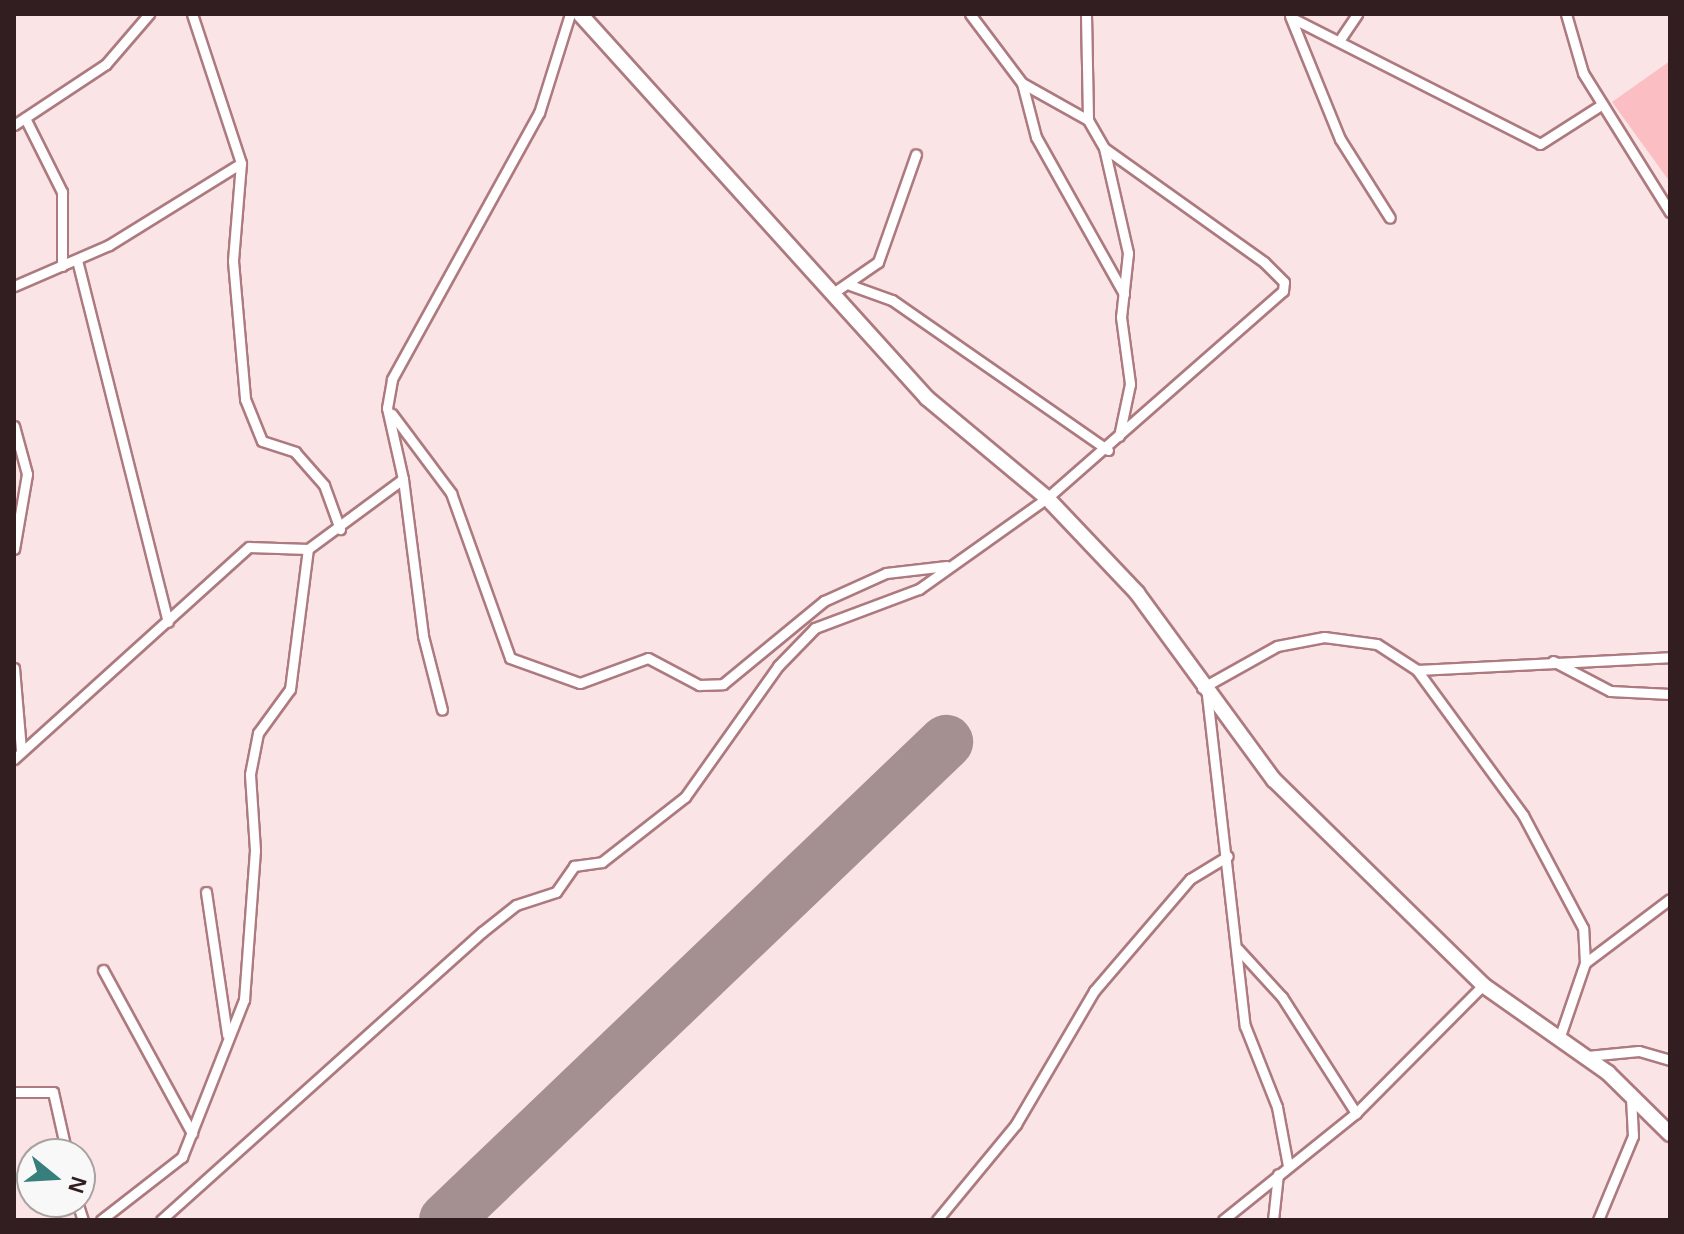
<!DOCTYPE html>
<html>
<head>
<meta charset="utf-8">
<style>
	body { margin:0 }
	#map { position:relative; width:1684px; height:1234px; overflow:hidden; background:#fbe4e6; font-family:Arial,sans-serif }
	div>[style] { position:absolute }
	.green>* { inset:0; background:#fbbec3 }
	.runway>* { height:54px; margin:-27px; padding:0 27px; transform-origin:27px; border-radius:27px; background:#a48f91 }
	.roads { filter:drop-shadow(2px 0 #ac7a7f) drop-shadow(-2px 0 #ac7a7f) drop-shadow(0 2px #ac7a7f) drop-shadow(0 -2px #ac7a7f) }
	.street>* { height:9px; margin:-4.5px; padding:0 4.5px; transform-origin:4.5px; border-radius:4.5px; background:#fff }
	.secondary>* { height:14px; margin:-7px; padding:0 7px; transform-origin:7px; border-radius:7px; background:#fff }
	span { translate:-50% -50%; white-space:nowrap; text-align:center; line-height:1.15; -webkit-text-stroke:8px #f8f8f8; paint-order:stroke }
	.frame { position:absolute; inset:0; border:16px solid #321e20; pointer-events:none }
	.north { position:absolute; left:16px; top:1138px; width:80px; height:80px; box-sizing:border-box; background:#f8f8f8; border:2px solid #a9a1a2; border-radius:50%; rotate:108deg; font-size:22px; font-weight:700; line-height:32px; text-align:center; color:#321e20 }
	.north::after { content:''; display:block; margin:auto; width:28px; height:36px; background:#367f7d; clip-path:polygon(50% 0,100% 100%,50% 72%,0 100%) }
</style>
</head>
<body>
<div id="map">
	<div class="green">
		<i style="clip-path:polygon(1670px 61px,1670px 182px,1612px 102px)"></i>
	</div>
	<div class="runway">
		<i style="left:446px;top:1220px;width:692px;rotate:-43.71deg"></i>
	</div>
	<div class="roads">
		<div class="street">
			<i style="left:192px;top:14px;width:157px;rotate:71.8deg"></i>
			<i style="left:241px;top:163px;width:98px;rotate:94.7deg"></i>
			<i style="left:233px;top:261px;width:139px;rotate:85deg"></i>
			<i style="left:245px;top:399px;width:45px;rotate:68deg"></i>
			<i style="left:262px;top:441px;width:35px;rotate:18deg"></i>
			<i style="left:295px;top:452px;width:44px;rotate:48.7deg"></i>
			<i style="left:324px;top:485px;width:47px;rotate:70deg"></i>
			<i style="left:970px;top:14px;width:86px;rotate:53deg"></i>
			<i style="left:1022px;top:83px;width:76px;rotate:29.3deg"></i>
			<i style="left:1086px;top:14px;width:106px;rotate:88.9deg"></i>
			<i style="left:1088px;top:120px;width:32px;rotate:60deg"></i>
			<i style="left:1104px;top:148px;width:108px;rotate:77.1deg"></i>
			<i style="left:1128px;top:253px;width:64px;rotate:96.2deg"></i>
			<i style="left:1121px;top:317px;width:68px;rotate:82.3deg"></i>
			<i style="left:1130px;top:384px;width:53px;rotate:101.9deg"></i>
			<i style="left:1566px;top:14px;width:61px;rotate:73.9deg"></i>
			<i style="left:1583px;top:73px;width:164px;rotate:58deg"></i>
			<i style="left:1290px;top:16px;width:133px;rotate:67.9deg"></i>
			<i style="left:1340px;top:139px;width:93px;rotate:57.7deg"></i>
			<i style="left:1292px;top:18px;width:278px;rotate:26.9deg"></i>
			<i style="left:1540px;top:144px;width:72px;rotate:-32.6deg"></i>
			<i style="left:1341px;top:38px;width:29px;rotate:-56deg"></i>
			<i style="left:1022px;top:83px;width:56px;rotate:75.5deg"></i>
			<i style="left:1036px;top:137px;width:180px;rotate:60.7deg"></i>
			<i style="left:25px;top:118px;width:83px;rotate:63.4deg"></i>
			<i style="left:62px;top:192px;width:74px;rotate:90deg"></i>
			<i style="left:14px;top:125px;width:110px;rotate:-33.5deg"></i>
			<i style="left:106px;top:64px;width:66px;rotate:-49.3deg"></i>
			<i style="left:77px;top:260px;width:373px;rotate:75.9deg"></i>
			<i style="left:850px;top:285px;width:45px;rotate:19.7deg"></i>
			<i style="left:892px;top:300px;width:263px;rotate:34.8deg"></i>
			<i style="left:14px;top:286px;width:103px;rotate:-23.3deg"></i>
			<i style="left:109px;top:245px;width:155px;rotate:-31.8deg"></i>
			<i style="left:836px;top:291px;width:51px;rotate:-34.6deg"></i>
			<i style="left:878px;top:262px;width:114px;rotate:-70.6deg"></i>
			<i style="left:392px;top:414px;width:99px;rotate:53.2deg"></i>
			<i style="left:451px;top:493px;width:175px;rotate:70.3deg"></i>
			<i style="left:510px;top:658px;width:74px;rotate:19.7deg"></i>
			<i style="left:580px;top:683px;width:72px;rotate:-20.2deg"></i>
			<i style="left:648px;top:658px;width:58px;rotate:27.9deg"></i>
			<i style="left:699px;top:685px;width:24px;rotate:-2deg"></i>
			<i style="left:723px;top:684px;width:131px;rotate:-39.4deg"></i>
			<i style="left:824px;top:601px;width:68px;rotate:-24.3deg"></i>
			<i style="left:886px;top:573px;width:61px;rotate:-6.5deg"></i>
			<i style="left:14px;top:426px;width:50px;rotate:74.8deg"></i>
			<i style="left:27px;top:474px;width:76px;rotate:99.8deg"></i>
			<i style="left:403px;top:479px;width:158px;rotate:82.7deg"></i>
			<i style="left:423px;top:636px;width:76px;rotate:75.6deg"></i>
			<i style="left:1553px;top:661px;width:64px;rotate:27.8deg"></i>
			<i style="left:1610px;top:691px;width:60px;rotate:2.9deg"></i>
			<i style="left:14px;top:668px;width:82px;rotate:85.1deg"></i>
			<i style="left:1202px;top:688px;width:86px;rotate:-29.2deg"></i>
			<i style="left:1277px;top:646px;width:48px;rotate:-10.8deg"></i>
			<i style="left:1324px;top:637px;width:53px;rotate:7.5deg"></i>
			<i style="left:1377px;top:644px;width:48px;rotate:33deg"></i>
			<i style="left:1207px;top:695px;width:333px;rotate:83.5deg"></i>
			<i style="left:1245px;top:1026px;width:87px;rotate:68.4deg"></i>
			<i style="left:1277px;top:1107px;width:60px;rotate:79.4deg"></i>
			<i style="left:14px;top:759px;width:316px;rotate:-42.1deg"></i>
			<i style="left:249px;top:547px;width:59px;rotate:1.9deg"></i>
			<i style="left:308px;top:549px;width:118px;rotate:-36.4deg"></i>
			<i style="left:403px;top:479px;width:73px;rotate:-102.7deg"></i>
			<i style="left:387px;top:408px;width:29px;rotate:-80deg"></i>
			<i style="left:392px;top:379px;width:304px;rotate:-61.1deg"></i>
			<i style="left:539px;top:113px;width:104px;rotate:-72.6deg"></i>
			<i style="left:206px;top:892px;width:144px;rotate:81.6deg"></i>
			<i style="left:1238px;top:949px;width:65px;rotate:47.5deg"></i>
			<i style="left:1282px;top:997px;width:138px;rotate:57.5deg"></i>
			<i style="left:1585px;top:963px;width:106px;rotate:-37deg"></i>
			<i style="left:103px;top:970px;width:186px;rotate:61.4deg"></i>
			<i style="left:1559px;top:1039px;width:80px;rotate:-71.1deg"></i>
			<i style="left:1585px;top:963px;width:35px;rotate:-93deg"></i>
			<i style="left:1583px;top:928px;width:128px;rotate:-118deg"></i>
			<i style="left:1523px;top:815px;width:180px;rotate:-126.2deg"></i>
			<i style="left:1417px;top:670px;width:253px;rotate:-2.9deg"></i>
			<i style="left:1587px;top:1056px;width:52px;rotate:-5.5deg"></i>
			<i style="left:1639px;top:1051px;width:32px;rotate:16deg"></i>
			<i style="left:14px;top:1092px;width:39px"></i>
			<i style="left:53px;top:1092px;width:64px;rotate:77.3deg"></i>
			<i style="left:77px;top:1202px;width:19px;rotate:72deg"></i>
			<i style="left:101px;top:1220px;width:103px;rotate:-37.9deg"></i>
			<i style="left:182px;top:1157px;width:169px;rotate:-68.5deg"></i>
			<i style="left:244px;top:1000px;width:150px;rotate:-85.8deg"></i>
			<i style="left:255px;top:850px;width:76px;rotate:-93.8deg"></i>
			<i style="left:250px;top:774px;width:42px;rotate:-79deg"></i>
			<i style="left:258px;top:733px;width:54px;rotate:-54deg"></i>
			<i style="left:290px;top:689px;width:141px;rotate:-82.7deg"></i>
			<i style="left:161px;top:1220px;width:431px;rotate:-41.9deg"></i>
			<i style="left:482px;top:932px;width:43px;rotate:-38.5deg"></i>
			<i style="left:516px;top:905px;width:42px;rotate:-18deg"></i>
			<i style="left:556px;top:892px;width:32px;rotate:-55deg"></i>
			<i style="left:574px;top:866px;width:28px;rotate:-8deg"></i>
			<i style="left:602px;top:862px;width:105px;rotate:-38.1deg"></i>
			<i style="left:685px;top:797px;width:161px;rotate:-54.6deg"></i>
			<i style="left:778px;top:666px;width:53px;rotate:-45.8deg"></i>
			<i style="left:815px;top:628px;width:111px;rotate:-20.6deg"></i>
			<i style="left:919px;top:589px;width:157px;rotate:-35.4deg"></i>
			<i style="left:1047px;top:498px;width:314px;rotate:-41.3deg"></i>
			<i style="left:1283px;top:291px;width:9px;rotate:-84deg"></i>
			<i style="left:1284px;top:282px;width:28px;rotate:-135deg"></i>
			<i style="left:1264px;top:262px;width:196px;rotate:-144.5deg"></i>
			<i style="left:937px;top:1220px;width:124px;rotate:-50.5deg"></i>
			<i style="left:1016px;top:1124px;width:154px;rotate:-59.6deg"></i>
			<i style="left:1094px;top:991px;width:148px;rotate:-49.4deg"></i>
			<i style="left:1190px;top:879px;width:44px;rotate:-31.2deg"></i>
			<i style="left:1223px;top:1220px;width:171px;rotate:-38.8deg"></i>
			<i style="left:1356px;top:1113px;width:180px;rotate:-45.2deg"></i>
			<i style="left:1273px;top:1220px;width:46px;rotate:-83.8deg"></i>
			<i style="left:1598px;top:1220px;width:91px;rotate:-67.4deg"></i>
			<i style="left:1633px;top:1136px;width:36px;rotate:-93deg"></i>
		</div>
		<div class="secondary">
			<i style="left:580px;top:14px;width:518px;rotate:47.9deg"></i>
			<i style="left:927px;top:398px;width:156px;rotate:39.8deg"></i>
			<i style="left:1047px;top:498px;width:131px;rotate:46.5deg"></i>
			<i style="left:1137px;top:593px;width:232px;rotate:53.8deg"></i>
			<i style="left:1274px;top:780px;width:293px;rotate:44.4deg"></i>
			<i style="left:1483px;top:985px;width:153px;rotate:35.1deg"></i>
			<i style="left:1608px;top:1073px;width:87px;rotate:44.5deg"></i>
		</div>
	</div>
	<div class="frame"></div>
	<div class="north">N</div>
</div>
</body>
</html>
